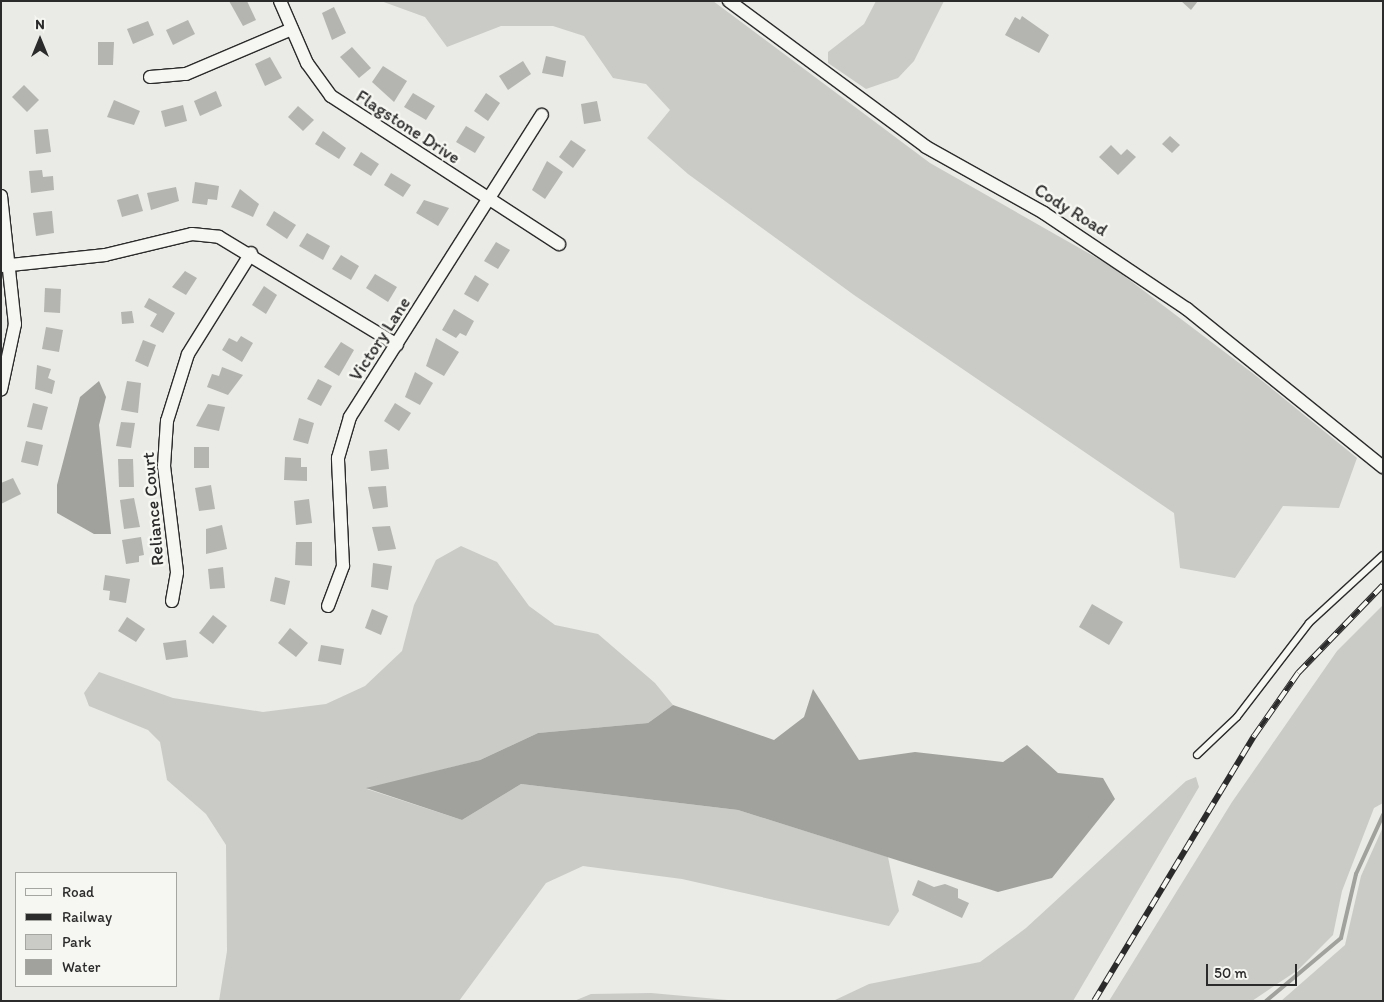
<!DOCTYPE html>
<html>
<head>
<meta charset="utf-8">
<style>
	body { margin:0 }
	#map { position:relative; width:1384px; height:1002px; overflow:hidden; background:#eaeae6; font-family:Itim,sans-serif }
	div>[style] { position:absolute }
	.green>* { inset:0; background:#cacac7 }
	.water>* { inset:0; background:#a1a19e }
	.stream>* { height:4px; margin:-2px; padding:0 2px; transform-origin:2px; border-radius:2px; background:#a1a19e }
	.building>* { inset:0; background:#b4b4b1 }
	.roads { filter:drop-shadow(1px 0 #2b2b2b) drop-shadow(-1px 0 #2b2b2b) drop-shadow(0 1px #2b2b2b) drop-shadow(0 -1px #2b2b2b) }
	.lane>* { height:6px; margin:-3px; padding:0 3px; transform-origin:3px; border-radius:3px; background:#f6f6f2 }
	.street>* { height:12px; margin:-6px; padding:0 6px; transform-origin:6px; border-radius:6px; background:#f6f6f2 }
	.rail>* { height:5.5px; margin-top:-2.75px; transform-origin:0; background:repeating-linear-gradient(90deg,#f6f6f2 0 11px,#2b2b2b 0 22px); box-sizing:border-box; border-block:1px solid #2b2b2b }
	span { translate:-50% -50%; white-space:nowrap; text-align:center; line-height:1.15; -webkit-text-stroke:5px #f6f6f2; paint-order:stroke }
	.street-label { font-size:18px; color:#2b2b2b }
	.frame { position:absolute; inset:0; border:2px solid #2b2b2b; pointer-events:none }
	.legend { position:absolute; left:15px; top:872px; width:162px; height:115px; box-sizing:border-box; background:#f6f6f2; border:1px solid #a5a5a2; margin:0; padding:6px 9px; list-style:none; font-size:15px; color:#2b2b2b }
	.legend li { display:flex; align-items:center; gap:10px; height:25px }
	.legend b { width:25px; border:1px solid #a5a5a2 }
	.north { position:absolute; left:15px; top:15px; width:50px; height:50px; -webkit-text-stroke:4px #f6f6f2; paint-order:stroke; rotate:0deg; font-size:14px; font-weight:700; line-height:20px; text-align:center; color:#2b2b2b }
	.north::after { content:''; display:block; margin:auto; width:18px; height:22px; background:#2b2b2b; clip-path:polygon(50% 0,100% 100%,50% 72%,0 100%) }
	.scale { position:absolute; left:1206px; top:964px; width:91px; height:22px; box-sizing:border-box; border:2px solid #2b2b2b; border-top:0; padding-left:6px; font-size:15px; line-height:18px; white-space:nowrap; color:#2b2b2b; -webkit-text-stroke:4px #f6f6f2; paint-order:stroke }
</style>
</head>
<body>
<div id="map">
	<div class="green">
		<i style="clip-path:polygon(381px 1px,713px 1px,930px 163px,1111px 266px,1255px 375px,1357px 458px,1339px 508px,1283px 506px,1235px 578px,1180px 568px,1174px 513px,854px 295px,688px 174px,647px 138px,670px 110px,646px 84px,613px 78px,584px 36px,553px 26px,501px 26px,447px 47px,425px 17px)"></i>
		<i style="clip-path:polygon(876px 1px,944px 1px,914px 61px,898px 78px,866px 89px,828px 63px,828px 52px,864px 24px)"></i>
		<i style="clip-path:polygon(461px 546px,497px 562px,529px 606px,555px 625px,598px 634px,655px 683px,673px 705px,648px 723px,538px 733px,480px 760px,367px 789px,462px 820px,521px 784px,738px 810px,888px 857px,899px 911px,889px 926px,682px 879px,583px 866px,546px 883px,459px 1001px,219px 1001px,227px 951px,226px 845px,206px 814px,167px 780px,160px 742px,148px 730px,89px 706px,84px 693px,99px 672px,173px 698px,263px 712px,326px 704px,365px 686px,402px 651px,414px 605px,436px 560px)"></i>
		<i style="clip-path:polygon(1383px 605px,1383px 803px,1374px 808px,1342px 891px,1333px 935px,1298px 970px,1252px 1001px,1109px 1001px,1232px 802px,1337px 651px)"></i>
		<i style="clip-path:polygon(1196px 777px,1199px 787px,1073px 1001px,833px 1001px,869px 984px,980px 962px,1026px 928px,1186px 781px)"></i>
		<i style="clip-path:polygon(1383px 827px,1383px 1001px,1281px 1001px,1345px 945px,1361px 876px)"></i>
		<i style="clip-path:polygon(651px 993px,739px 1001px,574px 1001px,591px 994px)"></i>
	</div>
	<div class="water">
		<i style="clip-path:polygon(99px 381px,106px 397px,99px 425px,111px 534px,94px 534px,57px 513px,57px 485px,80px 397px)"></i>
		<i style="clip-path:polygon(813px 689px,859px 760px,915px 752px,1003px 762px,1027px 745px,1058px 773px,1103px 778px,1115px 799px,1052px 878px,998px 892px,738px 810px,521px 784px,462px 820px,366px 788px,480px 760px,538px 733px,648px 723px,673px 705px,774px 740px,804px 717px)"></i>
	</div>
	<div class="stream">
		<i style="left:1266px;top:1001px;width:98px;rotate:-40deg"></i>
		<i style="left:1341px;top:938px;width:66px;rotate:-76.8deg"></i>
		<i style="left:1356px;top:874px;width:65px;rotate:-65.4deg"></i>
	</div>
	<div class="building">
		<i style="clip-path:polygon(229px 1px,247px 1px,256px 20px,243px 26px)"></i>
		<i style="clip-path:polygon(1181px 1px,1198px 1px,1191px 10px)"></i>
		<i style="clip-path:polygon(334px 7px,346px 33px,332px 40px,322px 13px)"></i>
		<i style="clip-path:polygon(1022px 16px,1049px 35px,1039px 53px,1005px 35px,1015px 17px,1020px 20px)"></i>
		<i style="clip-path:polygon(188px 20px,195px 34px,173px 45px,166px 30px)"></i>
		<i style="clip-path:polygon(148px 21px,154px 35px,133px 44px,127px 29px)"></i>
		<i style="clip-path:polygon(98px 42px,114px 42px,113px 65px,98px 65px)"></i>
		<i style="clip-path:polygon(352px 47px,371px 68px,359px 78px,340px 57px)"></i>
		<i style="clip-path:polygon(546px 56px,566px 61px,563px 77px,542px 73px)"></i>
		<i style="clip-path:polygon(270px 57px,282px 78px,265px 86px,255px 64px)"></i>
		<i style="clip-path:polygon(523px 61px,531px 74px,508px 90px,499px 76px)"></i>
		<i style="clip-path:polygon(383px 66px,407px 81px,394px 102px,372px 82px)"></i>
		<i style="clip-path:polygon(24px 85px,39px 100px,27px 112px,12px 97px)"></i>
		<i style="clip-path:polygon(216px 91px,222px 106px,200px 116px,194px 101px)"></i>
		<i style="clip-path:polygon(413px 93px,435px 106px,426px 120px,404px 107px)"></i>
		<i style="clip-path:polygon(486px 93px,500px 103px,488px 121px,474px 111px)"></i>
		<i style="clip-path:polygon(114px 100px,140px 111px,134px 125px,107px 117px)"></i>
		<i style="clip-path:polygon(597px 101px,601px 121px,584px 124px,581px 104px)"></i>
		<i style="clip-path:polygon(183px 105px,187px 121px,165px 127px,161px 111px)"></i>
		<i style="clip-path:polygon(298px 106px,314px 120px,303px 131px,288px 117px)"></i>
		<i style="clip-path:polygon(466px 126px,485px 137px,475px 153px,456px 142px)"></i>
		<i style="clip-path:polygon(48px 129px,51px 152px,36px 154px,34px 130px)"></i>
		<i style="clip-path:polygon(323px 131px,346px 148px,339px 159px,315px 144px)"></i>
		<i style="clip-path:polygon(1170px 136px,1180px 145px,1172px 153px,1162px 144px)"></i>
		<i style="clip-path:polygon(571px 140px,586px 150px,573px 168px,559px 157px)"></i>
		<i style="clip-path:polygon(1111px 145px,1121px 155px,1127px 149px,1136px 157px,1118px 175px,1099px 157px)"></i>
		<i style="clip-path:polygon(361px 152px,379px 164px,371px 176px,353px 165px)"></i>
		<i style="clip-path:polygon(547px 161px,563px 172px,545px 199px,532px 190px)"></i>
		<i style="clip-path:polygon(42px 170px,43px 177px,53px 176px,54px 190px,31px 193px,29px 171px)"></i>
		<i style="clip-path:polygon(391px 173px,411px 185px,403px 197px,384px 185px)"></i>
		<i style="clip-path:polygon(195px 182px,219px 186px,217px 200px,208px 199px,207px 205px,192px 203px)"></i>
		<i style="clip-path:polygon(176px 187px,179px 201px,151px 210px,147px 193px)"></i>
		<i style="clip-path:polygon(240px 189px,259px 204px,253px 217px,231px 207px)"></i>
		<i style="clip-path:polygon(138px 194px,143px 211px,122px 217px,117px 200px)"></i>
		<i style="clip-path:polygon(424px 200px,449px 208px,438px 226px,416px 213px)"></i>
		<i style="clip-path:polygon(52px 211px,54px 233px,36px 236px,33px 213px)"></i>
		<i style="clip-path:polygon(274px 211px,296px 225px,287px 239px,266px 225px)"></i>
		<i style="clip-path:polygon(307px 233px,330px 246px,323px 260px,299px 246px)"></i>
		<i style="clip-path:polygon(496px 242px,510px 250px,498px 269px,484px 261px)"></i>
		<i style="clip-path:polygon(341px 255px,359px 266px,351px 280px,332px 269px)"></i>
		<i style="clip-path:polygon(185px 271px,197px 278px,186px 295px,172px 287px)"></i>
		<i style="clip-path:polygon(375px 274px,397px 287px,388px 302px,366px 288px)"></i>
		<i style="clip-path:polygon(475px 275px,489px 284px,478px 302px,464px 294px)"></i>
		<i style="clip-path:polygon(264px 286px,277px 295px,266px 314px,252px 305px)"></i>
		<i style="clip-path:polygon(45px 288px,61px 289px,60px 313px,44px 312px)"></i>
		<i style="clip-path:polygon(149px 298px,175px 313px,163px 333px,150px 326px,157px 314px,144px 307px)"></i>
		<i style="clip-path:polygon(454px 309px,474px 321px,466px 336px,460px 333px,456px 338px,442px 330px)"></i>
		<i style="clip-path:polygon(132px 311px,134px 323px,122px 324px,121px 312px)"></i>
		<i style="clip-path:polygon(46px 327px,63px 330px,59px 352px,42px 349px)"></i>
		<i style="clip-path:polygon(241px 336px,253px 343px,242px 362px,222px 350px,229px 338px,237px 342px)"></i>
		<i style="clip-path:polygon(436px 338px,459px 352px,444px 376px,426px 366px)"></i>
		<i style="clip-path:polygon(143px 340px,156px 345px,148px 367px,135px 361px)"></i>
		<i style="clip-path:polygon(341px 342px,354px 350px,339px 376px,324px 367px)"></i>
		<i style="clip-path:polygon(37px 365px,51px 369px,48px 378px,55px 381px,52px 394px,35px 389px)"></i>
		<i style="clip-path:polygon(222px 367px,243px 375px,228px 395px,207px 387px,212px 374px,219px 376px)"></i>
		<i style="clip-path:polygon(415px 372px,433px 383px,420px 405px,405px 397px)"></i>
		<i style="clip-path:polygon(318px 379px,332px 386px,321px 406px,307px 399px)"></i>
		<i style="clip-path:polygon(127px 381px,141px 383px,138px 413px,121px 410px)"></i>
		<i style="clip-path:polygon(33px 403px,48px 407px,42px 430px,27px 427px)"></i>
		<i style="clip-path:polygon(395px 403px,411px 413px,399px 431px,384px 421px)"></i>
		<i style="clip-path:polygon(208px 404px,225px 407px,219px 431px,196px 426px)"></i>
		<i style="clip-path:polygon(299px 418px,314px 423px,308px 444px,293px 440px)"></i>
		<i style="clip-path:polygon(121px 422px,135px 423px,131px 448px,116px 446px)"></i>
		<i style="clip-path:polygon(26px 441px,43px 445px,38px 466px,21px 462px)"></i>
		<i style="clip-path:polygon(194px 447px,209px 447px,209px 468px,194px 468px)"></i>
		<i style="clip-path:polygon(387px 449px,389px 469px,371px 471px,369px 451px)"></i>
		<i style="clip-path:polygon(285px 457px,301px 458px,301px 467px,307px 467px,307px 481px,284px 480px)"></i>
		<i style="clip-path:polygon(118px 459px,133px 459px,134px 487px,119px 487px)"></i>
		<i style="clip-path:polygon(13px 478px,21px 494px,1px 504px,1px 483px)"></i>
		<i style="clip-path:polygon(211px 485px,215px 509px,199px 511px,195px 488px)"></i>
		<i style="clip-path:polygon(386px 486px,388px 507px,373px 509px,368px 487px)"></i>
		<i style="clip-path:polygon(134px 498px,140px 527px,124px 529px,120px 500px)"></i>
		<i style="clip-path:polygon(309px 499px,312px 523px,296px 525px,294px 501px)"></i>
		<i style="clip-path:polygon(222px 525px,227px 549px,206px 554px,206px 529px)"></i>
		<i style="clip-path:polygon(390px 526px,396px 549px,378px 551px,372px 527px)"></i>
		<i style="clip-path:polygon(141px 537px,144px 555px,139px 556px,139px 562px,126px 564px,122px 540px)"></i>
		<i style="clip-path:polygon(296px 542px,312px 542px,312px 566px,295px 565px)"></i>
		<i style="clip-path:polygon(373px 563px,392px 566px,388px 590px,371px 587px)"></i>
		<i style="clip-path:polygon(223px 567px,225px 588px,210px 589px,208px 569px)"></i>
		<i style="clip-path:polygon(105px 575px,130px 579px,126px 603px,109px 600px,110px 591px,103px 590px)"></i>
		<i style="clip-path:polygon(275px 577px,290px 581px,285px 605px,270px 601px)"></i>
		<i style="clip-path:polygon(1092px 604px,1123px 622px,1109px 645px,1079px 627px)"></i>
		<i style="clip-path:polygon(372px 609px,388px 616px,381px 635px,365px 628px)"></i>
		<i style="clip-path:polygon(213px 615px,227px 626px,213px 644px,199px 633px)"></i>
		<i style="clip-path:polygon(127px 617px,145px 629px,136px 642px,118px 631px)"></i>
		<i style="clip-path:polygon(290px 628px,308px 643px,296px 657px,278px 643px)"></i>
		<i style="clip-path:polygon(186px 640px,188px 657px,166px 660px,163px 643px)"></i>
		<i style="clip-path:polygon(321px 645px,344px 649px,341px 665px,318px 661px)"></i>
		<i style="clip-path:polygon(918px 880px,934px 887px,945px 884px,958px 889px,958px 898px,969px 903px,962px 918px,912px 895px)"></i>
	</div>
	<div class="roads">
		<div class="lane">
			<i style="left:1197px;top:755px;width:55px;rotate:-43.5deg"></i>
			<i style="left:1237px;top:717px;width:118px;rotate:-52.5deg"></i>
			<i style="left:1309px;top:623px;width:100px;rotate:-42.6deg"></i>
		</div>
		<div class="street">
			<i style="left:280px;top:1px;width:68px;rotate:66.5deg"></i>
			<i style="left:307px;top:63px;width:41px;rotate:54deg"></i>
			<i style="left:331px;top:96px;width:272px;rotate:33deg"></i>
			<i style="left:729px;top:1px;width:245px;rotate:36.5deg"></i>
			<i style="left:926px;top:147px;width:135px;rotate:29.2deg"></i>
			<i style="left:1044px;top:213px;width:172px;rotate:33.9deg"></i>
			<i style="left:1187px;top:309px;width:252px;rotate:38.9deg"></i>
			<i style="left:150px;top:77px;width:36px;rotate:-5deg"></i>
			<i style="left:186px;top:74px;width:115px;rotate:-23deg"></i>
			<i style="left:1px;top:196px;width:129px;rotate:83.8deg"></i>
			<i style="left:15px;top:324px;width:67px;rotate:102deg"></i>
			<i style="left:1px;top:266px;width:105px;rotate:-6deg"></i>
			<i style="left:105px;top:255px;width:89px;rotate:-13.6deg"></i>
			<i style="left:192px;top:234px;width:27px;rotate:6deg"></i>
			<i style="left:219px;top:237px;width:208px;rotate:31.2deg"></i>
			<i style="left:172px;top:601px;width:29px;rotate:-80deg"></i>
			<i style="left:177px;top:572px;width:107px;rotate:-97deg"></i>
			<i style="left:164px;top:466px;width:45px;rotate:-86.2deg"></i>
			<i style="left:167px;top:421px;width:70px;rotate:-72.6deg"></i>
			<i style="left:188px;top:354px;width:119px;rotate:-58deg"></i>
			<i style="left:328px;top:606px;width:43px;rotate:-69.4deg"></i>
			<i style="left:343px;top:566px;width:108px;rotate:-92.7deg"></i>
			<i style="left:338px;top:458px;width:43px;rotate:-73.7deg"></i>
			<i style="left:350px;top:417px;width:358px;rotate:-57.6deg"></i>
		</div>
	</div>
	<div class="rail">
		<i style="left:1094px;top:1001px;width:310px;rotate:-58.9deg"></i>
		<i style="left:1254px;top:736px;width:77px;rotate:-55.1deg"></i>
		<i style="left:1298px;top:673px;width:122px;rotate:-46deg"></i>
	</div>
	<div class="street-label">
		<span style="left:408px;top:127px;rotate:33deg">Flagstone Drive</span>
		<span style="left:1071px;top:210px;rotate:32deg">Cody Road</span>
		<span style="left:380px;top:339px;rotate:-57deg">Victory Lane</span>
		<span style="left:153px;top:509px;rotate:-95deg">Reliance Court</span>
	</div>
	<div class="frame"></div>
	<ul class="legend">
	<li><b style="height:6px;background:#f6f6f2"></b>Road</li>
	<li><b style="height:6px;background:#2b2b2b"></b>Railway</li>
	<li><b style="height:14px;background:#cacac7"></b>Park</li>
	<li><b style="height:14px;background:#a1a19e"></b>Water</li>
	</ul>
	<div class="north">N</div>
	<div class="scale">50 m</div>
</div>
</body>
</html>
